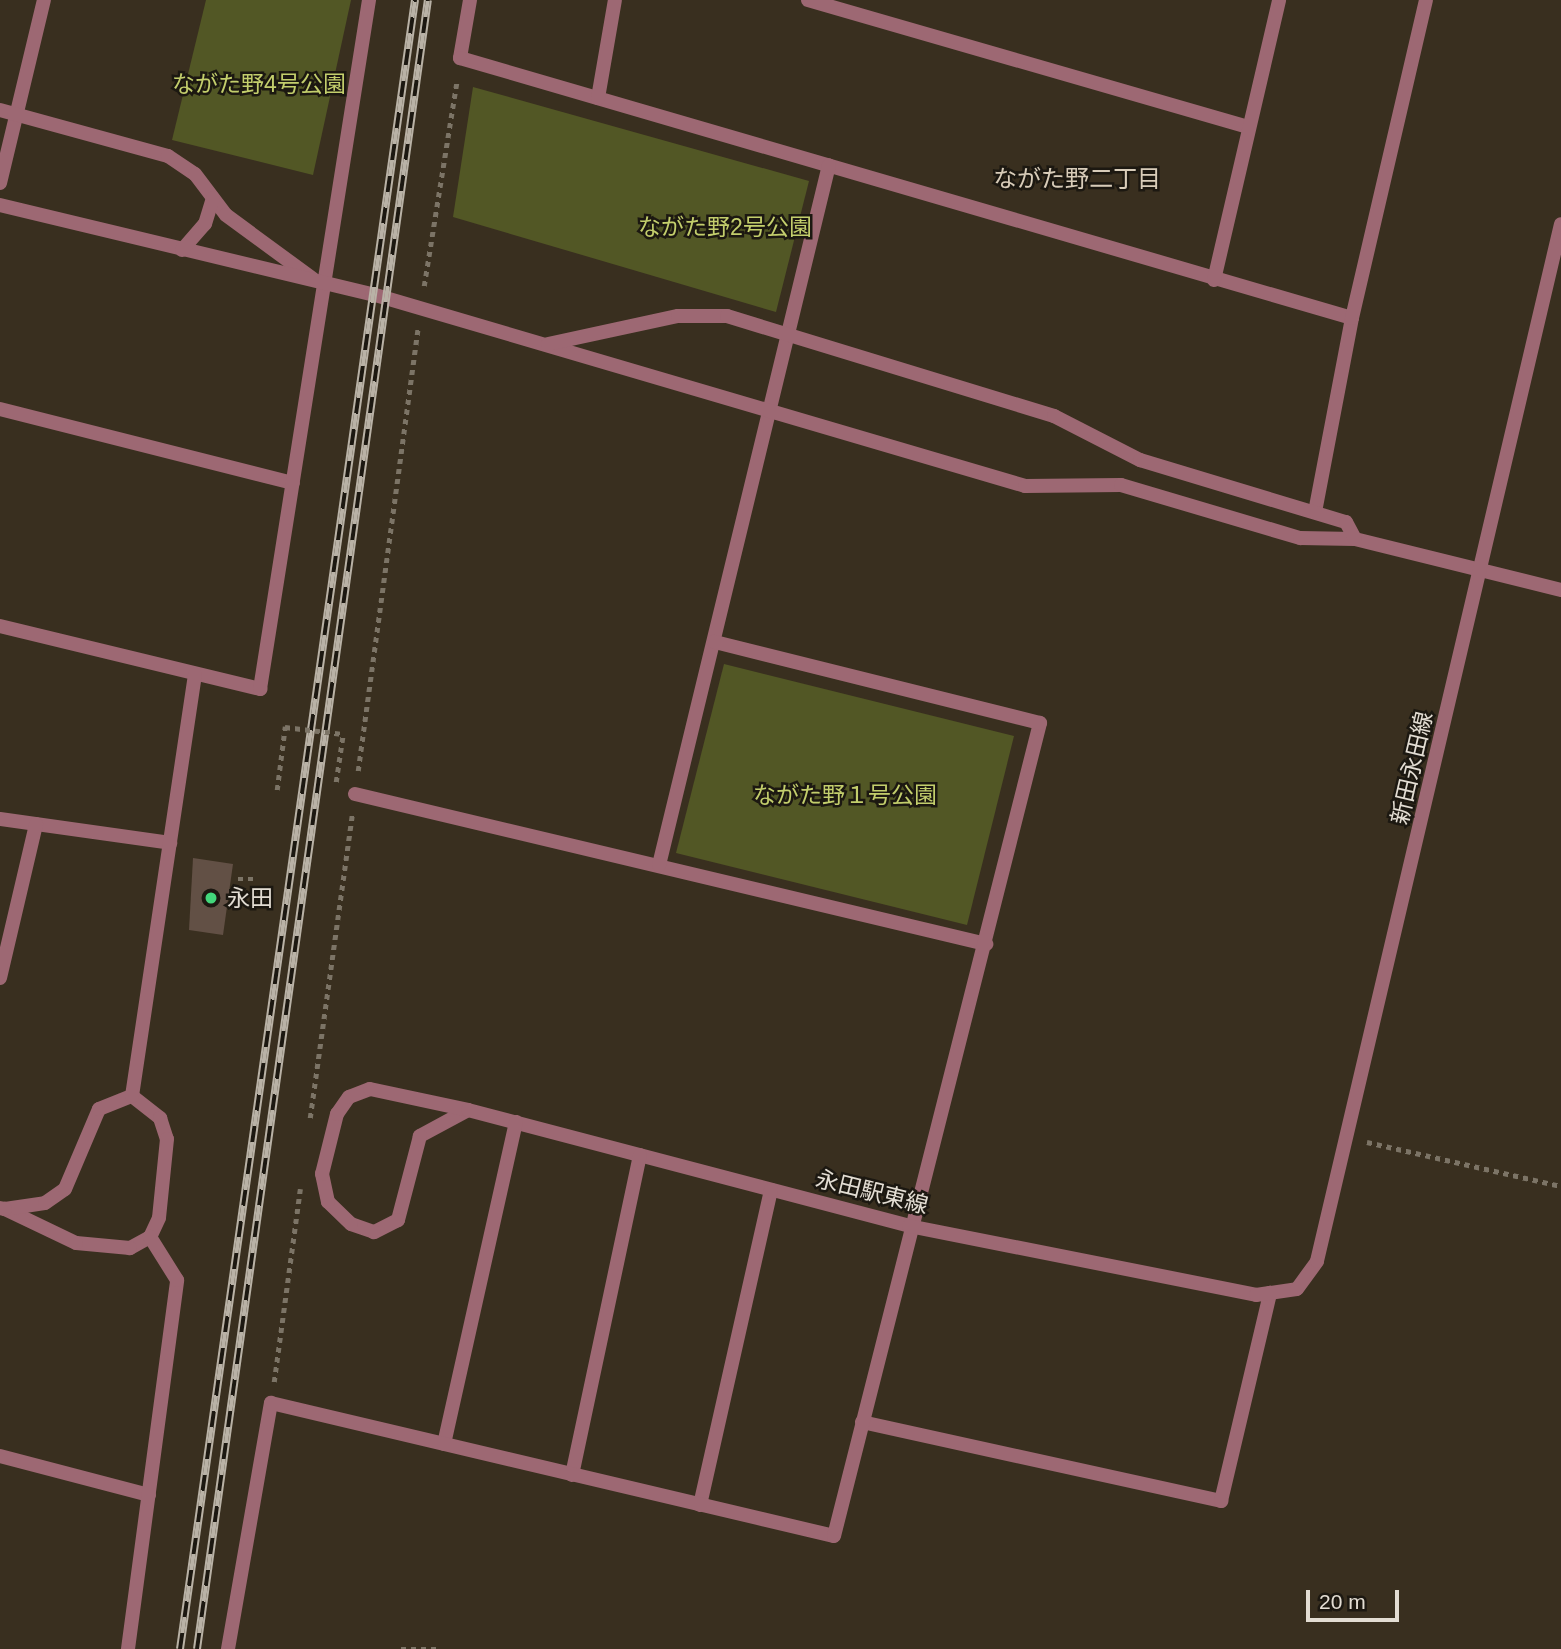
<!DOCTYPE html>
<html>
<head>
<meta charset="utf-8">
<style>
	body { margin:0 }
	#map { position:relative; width:1561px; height:1649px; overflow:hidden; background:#392f1f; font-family:Helvetica,"Noto Sans JP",sans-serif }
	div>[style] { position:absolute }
	.green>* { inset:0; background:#525725 }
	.building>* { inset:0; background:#625045 }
	.path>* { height:4.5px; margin-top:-2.25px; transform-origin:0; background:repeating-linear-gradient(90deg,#7c7466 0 5px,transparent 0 10px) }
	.minor>* { height:14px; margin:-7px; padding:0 7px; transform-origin:7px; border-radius:7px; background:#9d6873 }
	.tertiary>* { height:14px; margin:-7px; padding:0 7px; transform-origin:7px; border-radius:7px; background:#9d6873 }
	.rail>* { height:8px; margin-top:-4px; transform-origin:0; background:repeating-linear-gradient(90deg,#1c1811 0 16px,#b9b2a6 0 32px); box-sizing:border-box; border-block:2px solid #b9b2a6 }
	.path-bridge>* { height:4.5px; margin-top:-2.25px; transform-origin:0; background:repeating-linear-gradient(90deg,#7c7466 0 5px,transparent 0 10px) }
	.dots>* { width:19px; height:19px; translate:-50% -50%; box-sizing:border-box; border:4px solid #1c1811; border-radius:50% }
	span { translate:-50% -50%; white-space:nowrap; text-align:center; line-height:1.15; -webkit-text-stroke:5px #1c1811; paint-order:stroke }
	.park-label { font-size:23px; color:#c3ce6c }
	.street-label { font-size:23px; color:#e3ddd3 }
	.poi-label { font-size:23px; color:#e3ddd3 }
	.left { translate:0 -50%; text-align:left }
	.neighbourhood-label { font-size:24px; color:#d8ccb9 }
	.scale { position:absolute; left:1306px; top:1590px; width:93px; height:32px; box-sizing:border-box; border:4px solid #e3ddd3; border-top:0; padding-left:9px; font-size:21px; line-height:24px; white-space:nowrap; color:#e3ddd3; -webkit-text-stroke:5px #1c1811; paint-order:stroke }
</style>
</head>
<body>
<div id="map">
	<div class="green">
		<i style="clip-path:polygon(206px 0,351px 0,313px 175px,172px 140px)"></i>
		<i style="clip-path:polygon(473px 87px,809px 181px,776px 312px,453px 217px)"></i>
		<i style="clip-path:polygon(724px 664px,1014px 736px,967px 925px,676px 853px)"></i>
	</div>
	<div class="building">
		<i style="clip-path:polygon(193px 858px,233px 864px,223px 935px,189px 930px)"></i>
	</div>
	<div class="path">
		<i style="left:424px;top:286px;width:209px;rotate:-80.9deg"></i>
		<i style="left:358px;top:771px;width:446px;rotate:-82.3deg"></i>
		<i style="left:336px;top:782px;width:49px;rotate:-81.7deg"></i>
		<i style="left:277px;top:790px;width:64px;rotate:-82.8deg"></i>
		<i style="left:238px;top:879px;width:17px"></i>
		<i style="left:310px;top:1118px;width:306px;rotate:-82.1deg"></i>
		<i style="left:1367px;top:1142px;width:199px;rotate:12.8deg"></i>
		<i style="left:274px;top:1382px;width:195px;rotate:-82.3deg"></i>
		<i style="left:401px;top:1649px;width:36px"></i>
	</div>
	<div class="minor">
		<i style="left:470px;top:0;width:59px;rotate:99.8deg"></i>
		<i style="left:460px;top:58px;width:929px;rotate:16.25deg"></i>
		<i style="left:808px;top:0;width:459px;rotate:16.1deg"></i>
		<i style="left:598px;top:98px;width:99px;rotate:-80.2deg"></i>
		<i style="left:0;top:183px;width:188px;rotate:-76.5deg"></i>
		<i style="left:1214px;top:280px;width:287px;rotate:-76.9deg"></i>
		<i style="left:0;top:409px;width:302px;rotate:14.2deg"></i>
		<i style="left:1315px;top:512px;width:197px;rotate:-79.2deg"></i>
		<i style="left:1352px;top:318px;width:326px;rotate:-76.9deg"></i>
		<i style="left:0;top:626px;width:268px;rotate:13.6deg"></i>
		<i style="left:260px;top:689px;width:698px;rotate:-81.01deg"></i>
		<i style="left:355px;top:794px;width:649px;rotate:13.37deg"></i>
		<i style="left:0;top:819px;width:172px;rotate:8deg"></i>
		<i style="left:659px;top:865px;width:720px;rotate:-76.35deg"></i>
		<i style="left:0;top:978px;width:158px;rotate:-76.8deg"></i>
		<i style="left:132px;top:1096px;width:36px;rotate:38deg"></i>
		<i style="left:160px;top:1118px;width:22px;rotate:72deg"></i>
		<i style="left:167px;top:1139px;width:79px;rotate:95.8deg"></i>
		<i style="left:159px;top:1218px;width:21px;rotate:115deg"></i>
		<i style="left:150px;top:1237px;width:23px;rotate:151deg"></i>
		<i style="left:130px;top:1248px;width:54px;rotate:-174.7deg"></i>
		<i style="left:76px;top:1243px;width:79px;rotate:-154.4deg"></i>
		<i style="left:5px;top:1209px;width:40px;rotate:-8.5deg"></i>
		<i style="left:45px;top:1203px;width:24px;rotate:-35deg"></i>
		<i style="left:65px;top:1189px;width:87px;rotate:-67deg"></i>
		<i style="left:99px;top:1109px;width:35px;rotate:-22deg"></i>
		<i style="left:132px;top:1096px;width:426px;rotate:-81.5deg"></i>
		<i style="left:468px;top:1110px;width:55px;rotate:151.6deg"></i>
		<i style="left:420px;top:1136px;width:87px;rotate:104.7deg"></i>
		<i style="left:398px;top:1220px;width:27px;rotate:153deg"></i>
		<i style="left:374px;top:1232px;width:24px;rotate:-161deg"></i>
		<i style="left:351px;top:1224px;width:32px;rotate:-136deg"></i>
		<i style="left:328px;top:1202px;width:29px;rotate:-102deg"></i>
		<i style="left:322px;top:1174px;width:62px;rotate:-76deg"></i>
		<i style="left:337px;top:1114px;width:21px;rotate:-55deg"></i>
		<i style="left:349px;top:1097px;width:22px;rotate:-21deg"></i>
		<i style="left:370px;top:1089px;width:100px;rotate:12.1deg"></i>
		<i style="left:468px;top:1110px;width:456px;rotate:14.7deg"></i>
		<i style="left:862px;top:1422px;width:368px;rotate:12.4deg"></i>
		<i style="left:1221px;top:1501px;width:214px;rotate:-76.7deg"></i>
		<i style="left:444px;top:1444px;width:330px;rotate:-77.4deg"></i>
		<i style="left:0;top:1456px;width:154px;rotate:14.7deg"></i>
		<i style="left:572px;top:1475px;width:327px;rotate:-78deg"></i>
		<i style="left:700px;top:1505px;width:323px;rotate:-77.3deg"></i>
		<i style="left:128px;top:1649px;width:372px;rotate:-82.4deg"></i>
		<i style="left:177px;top:1280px;width:51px;rotate:-122.1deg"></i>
		<i style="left:228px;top:1649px;width:250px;rotate:-80.1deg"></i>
		<i style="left:271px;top:1403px;width:578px;rotate:13.29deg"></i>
		<i style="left:834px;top:1536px;width:839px;rotate:-75.78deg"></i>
		<i style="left:1040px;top:723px;width:336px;rotate:-166deg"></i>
	</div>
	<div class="tertiary">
		<i style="left:0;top:110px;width:174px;rotate:15.3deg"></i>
		<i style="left:168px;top:156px;width:32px;rotate:34deg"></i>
		<i style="left:195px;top:174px;width:51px;rotate:52.9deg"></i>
		<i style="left:226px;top:215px;width:108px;rotate:36.3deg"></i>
		<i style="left:0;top:205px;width:382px;rotate:13.5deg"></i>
		<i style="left:372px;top:294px;width:681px;rotate:16.38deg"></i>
		<i style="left:1025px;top:486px;width:96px;rotate:-0.6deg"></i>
		<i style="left:1121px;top:485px;width:187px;rotate:16.5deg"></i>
		<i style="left:1300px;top:538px;width:55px;rotate:1deg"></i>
		<i style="left:1355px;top:539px;width:212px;rotate:13.9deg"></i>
		<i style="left:182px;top:250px;width:35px;rotate:-49deg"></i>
		<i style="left:205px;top:224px;width:27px;rotate:-73deg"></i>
		<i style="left:548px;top:344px;width:133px;rotate:-12.2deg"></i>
		<i style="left:678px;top:316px;width:49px"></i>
		<i style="left:727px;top:316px;width:342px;rotate:17deg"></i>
		<i style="left:1054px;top:416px;width:97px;rotate:27.1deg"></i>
		<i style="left:1140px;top:460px;width:215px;rotate:16.8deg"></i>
		<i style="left:1346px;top:522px;width:19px;rotate:62deg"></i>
		<i style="left:0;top:1208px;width:5px;rotate:11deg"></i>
		<i style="left:909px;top:1226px;width:354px;rotate:11.2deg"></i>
		<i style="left:1256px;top:1295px;width:41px;rotate:-8.3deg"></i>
		<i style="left:1297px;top:1289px;width:34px;rotate:-54deg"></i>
		<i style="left:1317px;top:1261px;width:1065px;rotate:-76.76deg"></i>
	</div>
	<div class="rail">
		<i style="left:180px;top:1649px;width:1666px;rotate:-81.89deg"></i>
		<i style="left:197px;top:1649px;width:1665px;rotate:-82.03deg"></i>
	</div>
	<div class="path-bridge">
		<i style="left:285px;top:727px;width:58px;rotate:6.9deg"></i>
	</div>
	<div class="dots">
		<i style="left:211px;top:898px;background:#43d77b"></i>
	</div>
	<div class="park-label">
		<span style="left:259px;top:84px">ながた野4号公園</span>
		<span style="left:725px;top:227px">ながた野2号公園</span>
		<span style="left:845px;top:795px">ながた野１号公園</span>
	</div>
	<div class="street-label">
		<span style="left:1412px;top:768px;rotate:-77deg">新田永田線</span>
		<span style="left:872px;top:1192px;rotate:14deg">永田駅東線</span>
	</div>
	<div class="poi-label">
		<span class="left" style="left:227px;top:898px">永田</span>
	</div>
	<div class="neighbourhood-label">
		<span style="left:1077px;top:179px">ながた野二丁目</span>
	</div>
	<div class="scale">20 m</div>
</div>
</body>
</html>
